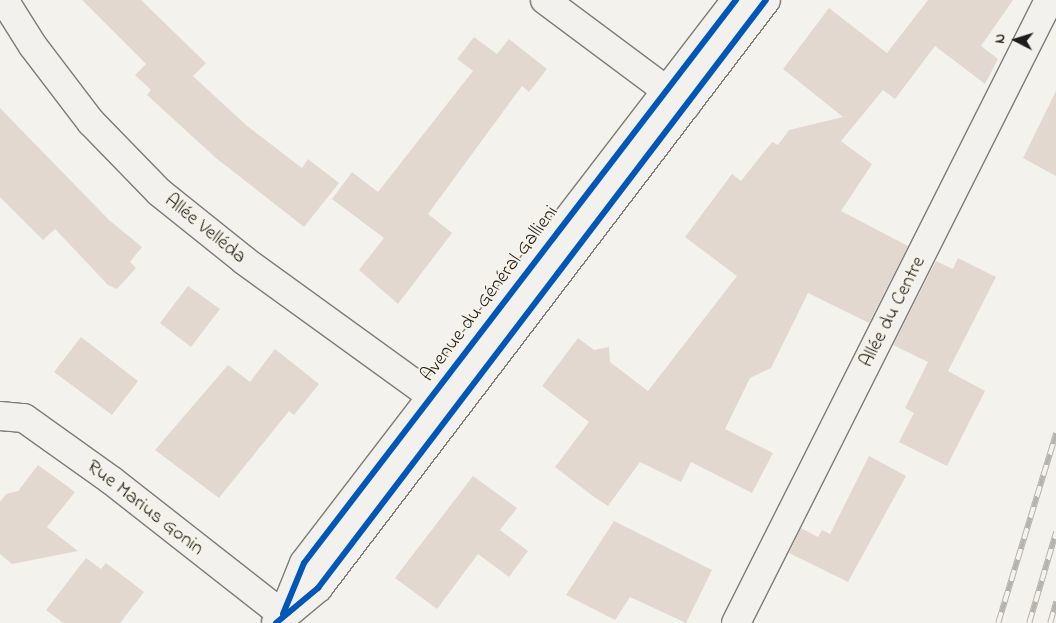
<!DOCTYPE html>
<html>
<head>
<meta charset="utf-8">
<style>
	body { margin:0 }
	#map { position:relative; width:1056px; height:623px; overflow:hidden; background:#f4f2ec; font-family:"Indie Flower",sans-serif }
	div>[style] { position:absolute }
	.building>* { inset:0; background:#e3d8d0 }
	.roads { filter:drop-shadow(1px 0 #7d7c7a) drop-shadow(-1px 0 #7d7c7a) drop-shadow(0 1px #7d7c7a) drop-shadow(0 -1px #7d7c7a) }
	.street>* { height:28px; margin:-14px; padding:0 14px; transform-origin:14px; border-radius:14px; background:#f2f1ed }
	.secondary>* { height:28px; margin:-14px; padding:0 14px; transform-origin:14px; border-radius:14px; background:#f2f1ed }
	.rail>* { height:5.5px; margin-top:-2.75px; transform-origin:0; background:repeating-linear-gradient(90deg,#f7f3e8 0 11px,#b4b3b0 0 22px); box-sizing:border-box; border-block:1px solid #b4b3b0 }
	.cycleway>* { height:6px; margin:-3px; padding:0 3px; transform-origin:3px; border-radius:3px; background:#0057b8 }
	span { translate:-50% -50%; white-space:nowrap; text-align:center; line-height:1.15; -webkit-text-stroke:4px #f7f3e8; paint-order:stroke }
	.street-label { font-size:20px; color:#1c1c1c }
	.north { position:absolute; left:991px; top:15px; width:50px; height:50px; -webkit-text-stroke:4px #f7f3e8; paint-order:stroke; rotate:275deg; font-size:14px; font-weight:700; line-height:20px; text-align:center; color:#1c1c1c }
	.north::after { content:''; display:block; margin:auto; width:18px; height:22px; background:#1c1c1c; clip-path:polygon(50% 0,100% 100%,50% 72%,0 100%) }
</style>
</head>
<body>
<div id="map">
	<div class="building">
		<i style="clip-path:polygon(82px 0,141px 0,206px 63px,193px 76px,246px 125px,302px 168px,308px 159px,339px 183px,304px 227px,216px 158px,147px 95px,151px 90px,135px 75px,146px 64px)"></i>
		<i style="clip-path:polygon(928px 0,1013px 0,981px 46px,998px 59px,985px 84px,935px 46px,895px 99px,883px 90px,841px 141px,872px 164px,841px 211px,908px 246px,869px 323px,808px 293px,771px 368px,750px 378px,725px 429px,773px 453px,752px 493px,691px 462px,681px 482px,640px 462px,608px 506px,594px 497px,555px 467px,589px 422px,542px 386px,578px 338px,594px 350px,609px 347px,610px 362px,648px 391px,737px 276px,685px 237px,732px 174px,741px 181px,772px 142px,778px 145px,789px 130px,843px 117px,783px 69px,829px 8px,887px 53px)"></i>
		<i style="clip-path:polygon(474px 37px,497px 54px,509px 39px,547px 69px,529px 92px,522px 86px,428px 214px,452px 233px,398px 304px,359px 270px,384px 238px,332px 199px,352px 172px,378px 192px,473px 71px,457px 59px)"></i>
		<i style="clip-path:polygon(1056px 91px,1056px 176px,1023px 158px)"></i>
		<i style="clip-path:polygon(0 108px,109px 220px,142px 247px,130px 262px,136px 268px,117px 289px,108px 285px,55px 229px,43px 240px,0 197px)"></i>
		<i style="clip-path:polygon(958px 258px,996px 277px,948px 371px,985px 391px,947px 466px,899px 442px,914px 413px,905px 408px,928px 362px,893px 345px,936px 261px,953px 269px)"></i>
		<i style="clip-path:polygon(188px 286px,220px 309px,191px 347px,160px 323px)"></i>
		<i style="clip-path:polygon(81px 337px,138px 381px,112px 415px,54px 372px)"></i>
		<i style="clip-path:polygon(275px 349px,319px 384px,294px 415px,289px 411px,219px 498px,155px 450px,228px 365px,250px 382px)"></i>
		<i style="clip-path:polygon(869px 456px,906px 476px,848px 582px,789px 553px,801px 528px,818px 537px,822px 530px,830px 534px)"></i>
		<i style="clip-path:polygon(38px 465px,75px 492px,47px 527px,78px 551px,12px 564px,0 554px,0 502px,6px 494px,18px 491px)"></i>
		<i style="clip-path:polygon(473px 476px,517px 508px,500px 530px,528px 551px,509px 577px,478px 554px,437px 609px,395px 578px)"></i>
		<i style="clip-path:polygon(614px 521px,712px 570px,686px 623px,630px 597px,615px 620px,566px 595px)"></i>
		<i style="clip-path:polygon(86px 558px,101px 569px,106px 563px,144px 592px,120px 623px,63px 623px,46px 610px)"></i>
	</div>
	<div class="roads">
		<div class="street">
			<i style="left:4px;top:0;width:54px;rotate:57.8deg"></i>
			<i style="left:33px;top:46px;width:96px;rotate:52.7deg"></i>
			<i style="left:91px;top:122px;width:98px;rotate:45.8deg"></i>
			<i style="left:159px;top:192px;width:110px;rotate:38.7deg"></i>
			<i style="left:245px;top:261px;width:254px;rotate:35.9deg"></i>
			<i style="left:545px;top:0;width:176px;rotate:36.7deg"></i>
			<i style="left:0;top:416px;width:24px;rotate:5deg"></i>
			<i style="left:24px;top:418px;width:107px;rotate:35.5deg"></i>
			<i style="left:111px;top:480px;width:219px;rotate:38.1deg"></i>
			<i style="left:736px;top:623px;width:697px;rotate:-63.32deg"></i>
		</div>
		<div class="secondary">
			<i style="left:283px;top:615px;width:56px;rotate:-68deg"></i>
			<i style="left:304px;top:563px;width:710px;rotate:-52.5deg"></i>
			<i style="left:276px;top:623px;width:55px;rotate:-39.8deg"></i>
			<i style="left:318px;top:588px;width:739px;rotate:-52.7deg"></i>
		</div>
	</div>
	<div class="rail">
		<i style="left:998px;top:623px;width:199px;rotate:-73deg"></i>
		<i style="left:1029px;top:623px;width:95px;rotate:-73.5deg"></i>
		<i style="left:1050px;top:623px;width:22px;rotate:-74deg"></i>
	</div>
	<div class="cycleway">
		<i style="left:283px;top:614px;width:55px;rotate:-67.6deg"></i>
		<i style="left:304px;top:563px;width:710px;rotate:-52.5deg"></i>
		<i style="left:276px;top:623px;width:55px;rotate:-39.8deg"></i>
		<i style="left:318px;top:588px;width:739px;rotate:-52.7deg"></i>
	</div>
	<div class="street-label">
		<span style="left:205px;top:229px;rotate:39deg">Allée Velléda</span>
		<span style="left:490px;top:294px;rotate:-53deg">Avenue du Général Gallieni</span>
		<span style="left:893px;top:312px;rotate:-63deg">Allée du Centre</span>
		<span style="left:145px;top:508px;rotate:38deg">Rue Marius Gonin</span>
	</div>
	<div class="north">N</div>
</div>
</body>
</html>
